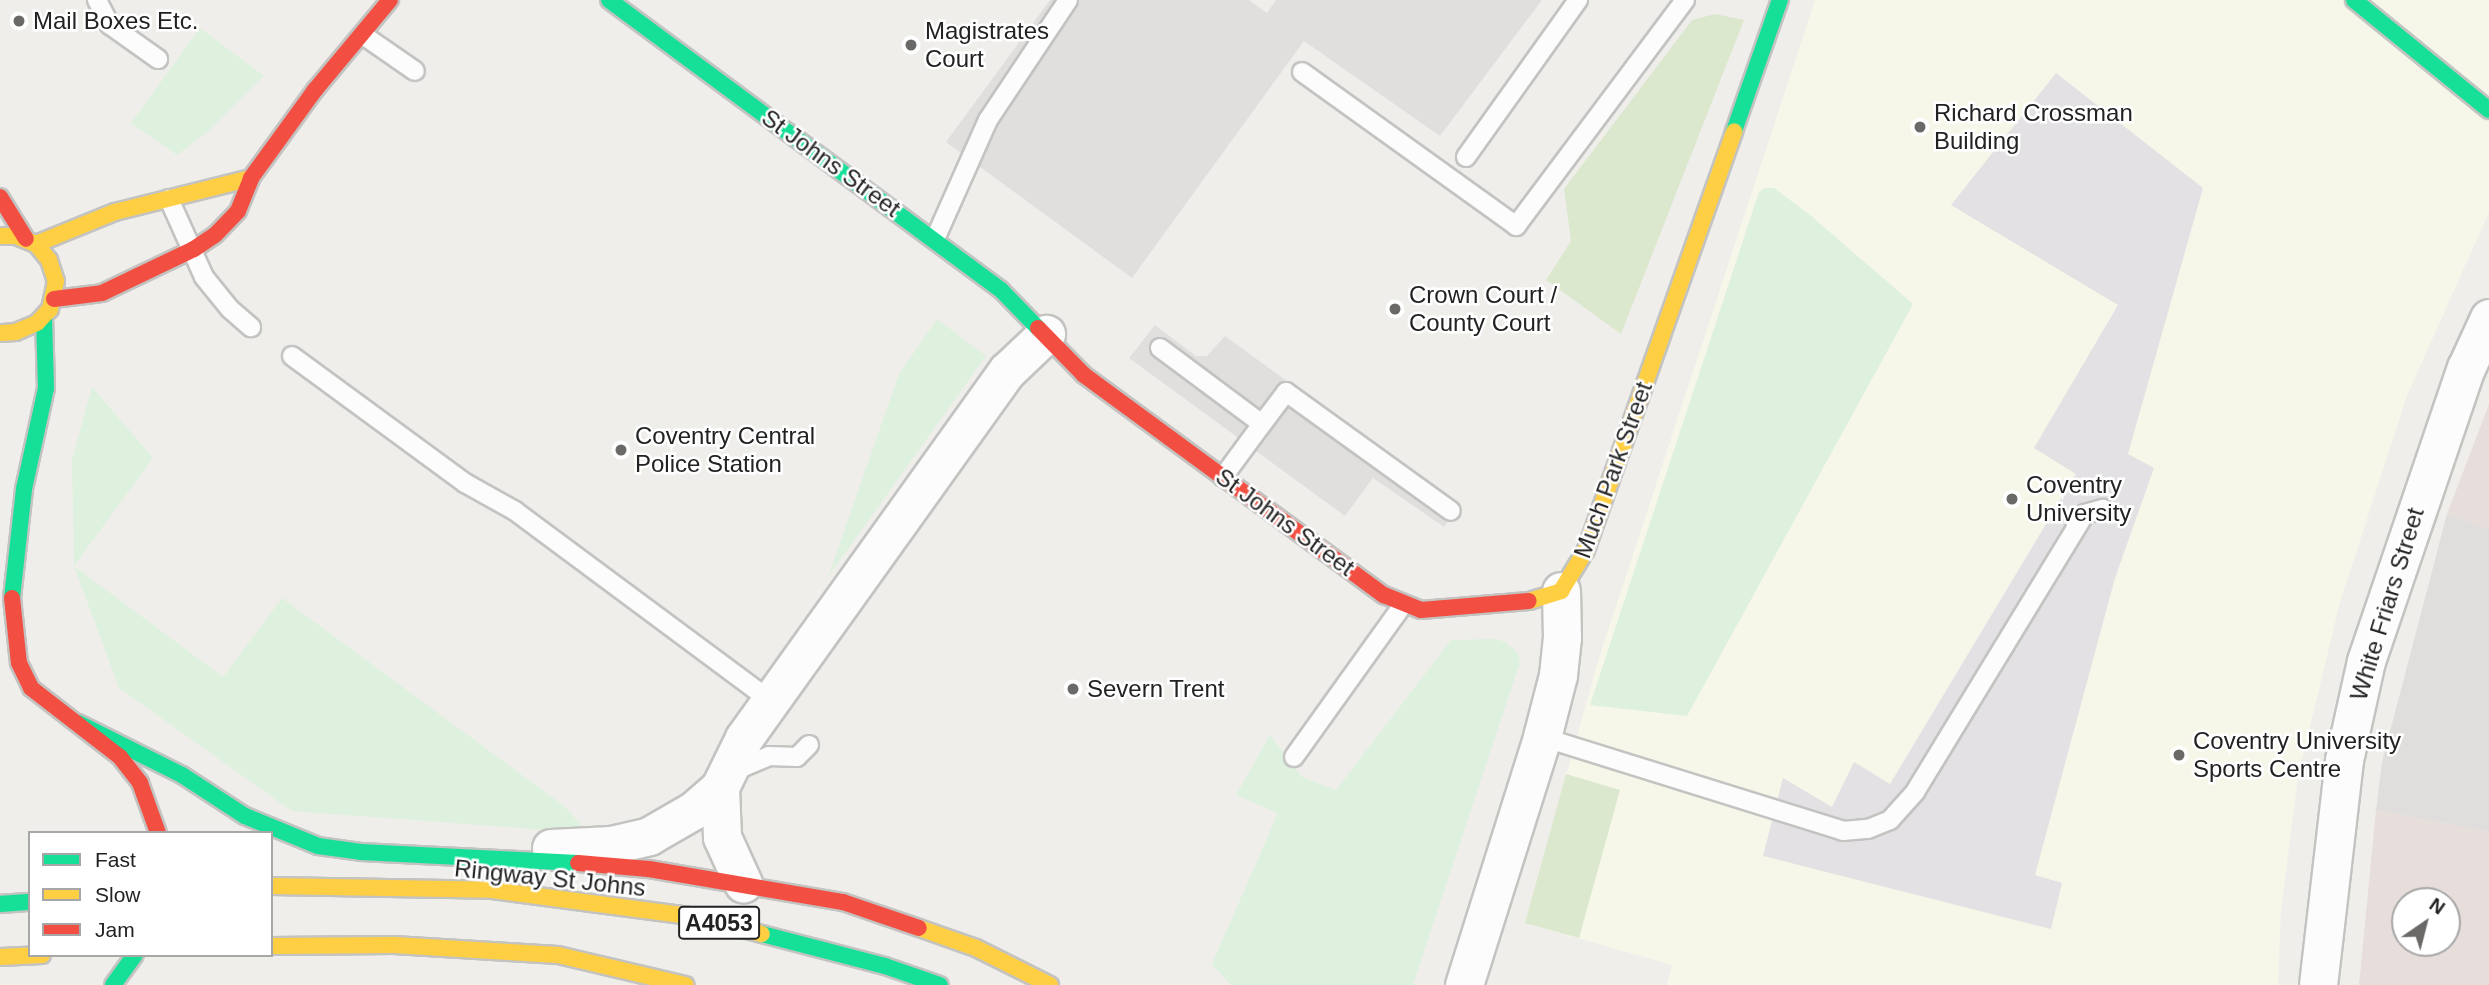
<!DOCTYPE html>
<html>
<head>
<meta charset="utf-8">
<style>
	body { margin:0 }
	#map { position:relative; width:2489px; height:985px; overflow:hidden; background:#f0eeeb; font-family:Arial,sans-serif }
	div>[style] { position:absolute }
	.residential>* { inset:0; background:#dfdedc }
	.commercial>* { inset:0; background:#e7dddb }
	.education>* { inset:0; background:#f6f6e9 }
	.grass>* { inset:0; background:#dbe8ce }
	.park>* { inset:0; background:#ddf1de }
	.parking>* { inset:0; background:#e0dfde }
	.plaza>* { inset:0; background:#e3e1e4 }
	.roads { filter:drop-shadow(2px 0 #c3c3c1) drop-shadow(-2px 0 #c3c3c1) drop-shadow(0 2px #c3c3c1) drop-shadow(0 -2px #c3c3c1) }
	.lane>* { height:18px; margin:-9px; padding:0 9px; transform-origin:9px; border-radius:9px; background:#fdfcfc }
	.street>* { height:37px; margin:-18.5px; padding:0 18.5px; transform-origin:18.5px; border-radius:18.5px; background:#fdfcfc }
	.fast>* { height:16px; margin:-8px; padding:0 8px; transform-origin:8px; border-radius:8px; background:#16e098 }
	.slow>* { height:16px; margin:-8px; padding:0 8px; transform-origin:8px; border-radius:8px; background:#ffcf43 }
	.jam>* { height:16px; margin:-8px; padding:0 8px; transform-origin:8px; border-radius:8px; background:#f24e42 }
	.dots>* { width:19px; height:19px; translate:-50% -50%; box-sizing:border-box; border:4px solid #fff; border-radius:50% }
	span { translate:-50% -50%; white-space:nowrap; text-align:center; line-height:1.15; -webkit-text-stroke:5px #fff; paint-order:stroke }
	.shield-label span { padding:2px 5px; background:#fff; border:2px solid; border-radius:5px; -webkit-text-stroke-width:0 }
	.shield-label { font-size:23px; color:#222; font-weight:700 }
	.poi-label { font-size:24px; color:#222 }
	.left { translate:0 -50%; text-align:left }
	.street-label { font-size:24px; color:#222 }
	.legend { position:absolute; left:28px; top:831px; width:245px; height:126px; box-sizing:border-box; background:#fff; border:2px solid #a7a7a7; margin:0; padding:9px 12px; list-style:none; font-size:21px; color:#222 }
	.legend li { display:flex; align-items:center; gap:14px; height:35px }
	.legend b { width:35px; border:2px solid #a7a7a7 }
	.north { position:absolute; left:2391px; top:887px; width:70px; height:70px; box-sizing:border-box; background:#fff; border:2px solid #a7a7a7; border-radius:50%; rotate:35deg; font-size:19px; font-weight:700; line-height:28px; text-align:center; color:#222 }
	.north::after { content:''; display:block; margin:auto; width:24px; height:32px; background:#6a6968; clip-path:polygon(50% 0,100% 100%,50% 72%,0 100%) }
</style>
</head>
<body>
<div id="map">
	<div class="residential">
		<i style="clip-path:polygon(2447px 514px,2489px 529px,2489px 832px,2376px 810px,2382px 762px)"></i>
	</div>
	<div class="commercial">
		<i style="clip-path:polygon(2489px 404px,2489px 529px,2447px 514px)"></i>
		<i style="clip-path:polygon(evenodd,2376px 810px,2489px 832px,2489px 985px,2359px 985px,2376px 810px,2405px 901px,2447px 901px,2447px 943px,2405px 943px,2405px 901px)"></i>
	</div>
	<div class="education">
		<i style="clip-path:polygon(1815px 0,2489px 0,2489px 212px,2407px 396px,2340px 602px,2298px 777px,2281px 911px,2278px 985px,1667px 985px,1672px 965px,1525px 923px,1598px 661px)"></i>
	</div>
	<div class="grass">
		<i style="clip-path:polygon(1715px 14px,1744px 20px,1621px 334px,1546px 280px,1571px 241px,1564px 189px,1692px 20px)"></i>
		<i style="clip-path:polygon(1566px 774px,1620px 790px,1579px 938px,1525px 923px)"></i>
	</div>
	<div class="park">
		<i style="clip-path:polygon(200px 28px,264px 76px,206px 133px,177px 155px,131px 123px)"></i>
		<i style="clip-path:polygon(1765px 188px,1774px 188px,1810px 215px,1913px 304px,1687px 716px,1590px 705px,1759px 192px)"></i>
		<i style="clip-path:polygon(937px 319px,986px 356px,828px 577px,899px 374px)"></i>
		<i style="clip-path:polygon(92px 387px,153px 458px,74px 566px,223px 677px,282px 598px,564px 806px,589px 833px,292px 811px,119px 688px,74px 566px,72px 460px)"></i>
		<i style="clip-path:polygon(1495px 639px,1505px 642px,1517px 652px,1520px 662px,1413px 985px,1231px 985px,1212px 964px,1278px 813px,1236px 795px,1270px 735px,1302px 777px,1336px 790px,1451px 640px)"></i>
	</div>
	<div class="parking">
		<i style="clip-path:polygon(1050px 0,1249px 0,1267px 13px,1276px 0,1542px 0,1440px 136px,1304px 41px,1132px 278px,946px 142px)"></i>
		<i style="clip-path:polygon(1155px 325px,1196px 356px,1207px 356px,1225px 336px,1459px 506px,1444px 527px,1373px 478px,1345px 516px,1129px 358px)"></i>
	</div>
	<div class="plaza">
		<i style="clip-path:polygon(2056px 73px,2203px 188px,2128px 454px,2154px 468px,2115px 578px,2035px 875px,2062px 883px,2051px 929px,1763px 856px,1783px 778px,1832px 807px,1854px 762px,1890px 784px,2076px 474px,2034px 448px,2118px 305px,1951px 205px)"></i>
	</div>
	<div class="roads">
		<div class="lane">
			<i style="left:97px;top:0;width:28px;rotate:63deg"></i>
			<i style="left:110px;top:25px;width:59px;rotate:35.3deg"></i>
			<i style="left:363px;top:35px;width:63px;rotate:34.7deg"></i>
			<i style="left:1302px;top:72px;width:264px;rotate:35.7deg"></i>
			<i style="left:1516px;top:226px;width:282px;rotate:-53.2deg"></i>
			<i style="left:1466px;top:157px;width:193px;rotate:-54.5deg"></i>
			<i style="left:169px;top:199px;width:85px;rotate:65.8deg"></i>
			<i style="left:204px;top:277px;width:41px;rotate:50.9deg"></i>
			<i style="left:230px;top:309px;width:28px;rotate:41deg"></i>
			<i style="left:935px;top:239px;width:130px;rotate:-66deg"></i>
			<i style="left:988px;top:120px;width:144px;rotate:-56.3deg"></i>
			<i style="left:1160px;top:348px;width:127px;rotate:36.7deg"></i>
			<i style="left:1262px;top:424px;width:40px;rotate:-53deg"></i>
			<i style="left:1286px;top:392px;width:203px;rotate:35.8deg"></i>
			<i style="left:292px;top:356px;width:215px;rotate:36.3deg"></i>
			<i style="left:465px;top:483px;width:57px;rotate:29.2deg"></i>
			<i style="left:515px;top:511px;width:319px;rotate:36.6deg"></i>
			<i style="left:1223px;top:477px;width:66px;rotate:-53.7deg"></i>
			<i style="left:1542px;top:737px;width:315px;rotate:17.3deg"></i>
			<i style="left:1843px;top:831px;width:25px;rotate:-5deg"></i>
			<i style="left:1868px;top:829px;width:24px;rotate:-22deg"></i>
			<i style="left:1890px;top:820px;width:38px;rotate:-48deg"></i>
			<i style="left:1915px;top:792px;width:326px;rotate:-58.6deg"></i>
			<i style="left:2085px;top:514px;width:19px;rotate:-16deg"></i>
			<i style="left:1294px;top:757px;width:187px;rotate:-54.4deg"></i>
			<i style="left:734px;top:771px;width:38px;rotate:-23deg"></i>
			<i style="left:769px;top:756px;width:28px;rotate:2deg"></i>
			<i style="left:797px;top:757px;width:17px;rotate:-45deg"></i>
		</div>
		<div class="street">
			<i style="left:720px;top:787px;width:50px;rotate:87.7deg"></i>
			<i style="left:722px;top:837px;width:51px;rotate:65.5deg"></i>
			<i style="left:551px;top:848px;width:60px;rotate:-2.9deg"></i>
			<i style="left:611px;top:845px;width:39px;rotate:-13deg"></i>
			<i style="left:649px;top:836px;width:52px;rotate:-30deg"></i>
			<i style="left:694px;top:810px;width:35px;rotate:-41deg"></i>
			<i style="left:720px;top:787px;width:55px;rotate:-63.9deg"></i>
			<i style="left:744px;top:738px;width:452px;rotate:-54.4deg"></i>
			<i style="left:1007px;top:371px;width:54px;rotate:-43.5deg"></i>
			<i style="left:1464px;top:985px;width:260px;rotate:-72.5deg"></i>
			<i style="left:1542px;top:737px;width:64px;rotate:-75.5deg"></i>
			<i style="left:1558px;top:675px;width:37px;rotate:-84deg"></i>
			<i style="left:1562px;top:638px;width:47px;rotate:-91.2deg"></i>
			<i style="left:2318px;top:985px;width:226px;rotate:-83.4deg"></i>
			<i style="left:2344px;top:760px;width:101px;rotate:-77.5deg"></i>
			<i style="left:2366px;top:661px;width:310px;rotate:-71.2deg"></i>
			<i style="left:2466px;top:368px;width:55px;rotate:-65.3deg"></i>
		</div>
		<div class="fast">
			<i style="left:609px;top:0;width:488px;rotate:36.5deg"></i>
			<i style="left:1001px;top:290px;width:53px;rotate:45.8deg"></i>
			<i style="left:2354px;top:0;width:174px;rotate:39.2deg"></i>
			<i style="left:1734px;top:131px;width:139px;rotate:-70.7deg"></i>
			<i style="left:12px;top:598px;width:110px;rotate:-83.7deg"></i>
			<i style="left:24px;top:489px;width:103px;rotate:-77.7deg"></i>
			<i style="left:46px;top:388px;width:72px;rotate:-91.6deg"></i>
			<i style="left:78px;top:723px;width:116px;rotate:26.6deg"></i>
			<i style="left:182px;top:775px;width:75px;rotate:33.1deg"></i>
			<i style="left:245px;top:816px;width:79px;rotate:22.3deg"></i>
			<i style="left:318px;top:846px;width:43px;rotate:7.9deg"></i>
			<i style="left:361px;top:852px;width:217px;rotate:2.9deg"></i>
			<i style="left:0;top:904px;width:30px;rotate:-4deg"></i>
			<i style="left:762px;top:934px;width:127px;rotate:14.6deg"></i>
			<i style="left:885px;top:966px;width:58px;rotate:19.1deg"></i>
			<i style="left:113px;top:985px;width:37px;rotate:-54deg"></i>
		</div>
		<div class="slow">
			<i style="left:0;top:236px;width:16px"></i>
			<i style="left:16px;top:236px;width:22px;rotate:22deg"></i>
			<i style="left:36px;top:244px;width:21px;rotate:51deg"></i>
			<i style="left:49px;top:260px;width:22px;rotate:72deg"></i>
			<i style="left:56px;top:281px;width:29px;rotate:102deg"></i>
			<i style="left:50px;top:309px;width:19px;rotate:133deg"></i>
			<i style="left:37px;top:323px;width:23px;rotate:157deg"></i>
			<i style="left:16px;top:332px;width:16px;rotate:176deg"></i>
			<i style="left:36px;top:244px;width:85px;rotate:-22.1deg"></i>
			<i style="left:115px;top:212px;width:140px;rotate:-14deg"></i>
			<i style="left:1529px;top:601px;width:34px;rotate:-17deg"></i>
			<i style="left:1561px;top:591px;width:48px;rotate:-58.6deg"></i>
			<i style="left:1586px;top:550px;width:444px;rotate:-70.5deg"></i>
			<i style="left:271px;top:886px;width:221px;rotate:1deg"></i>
			<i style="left:492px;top:890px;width:207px;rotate:7.5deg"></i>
			<i style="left:697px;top:917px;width:67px;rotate:14.7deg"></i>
			<i style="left:919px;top:928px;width:60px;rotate:19.3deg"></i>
			<i style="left:976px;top:948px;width:83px;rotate:26.6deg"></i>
			<i style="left:271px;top:946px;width:123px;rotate:-0.5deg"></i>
			<i style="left:394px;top:945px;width:164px;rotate:3.5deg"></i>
			<i style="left:558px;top:955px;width:131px;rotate:13.2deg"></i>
			<i style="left:0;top:957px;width:42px;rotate:-2.7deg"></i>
		</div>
		<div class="jam">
			<i style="left:0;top:197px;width:49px;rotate:58.2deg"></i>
			<i style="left:54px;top:299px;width:48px;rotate:-7.1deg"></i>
			<i style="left:102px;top:293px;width:102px;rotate:-25.6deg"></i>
			<i style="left:194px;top:249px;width:25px;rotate:-34deg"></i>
			<i style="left:215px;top:235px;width:33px;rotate:-46deg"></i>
			<i style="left:238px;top:211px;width:35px;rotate:-68deg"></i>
			<i style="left:251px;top:178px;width:109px;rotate:-54deg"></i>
			<i style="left:315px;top:90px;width:117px;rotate:-50.2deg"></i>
			<i style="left:1038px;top:328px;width:66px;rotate:45.6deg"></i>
			<i style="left:1084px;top:375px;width:372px;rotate:36.3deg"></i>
			<i style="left:1384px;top:595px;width:40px;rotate:22deg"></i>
			<i style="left:1421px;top:610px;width:108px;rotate:-4.8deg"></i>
			<i style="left:12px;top:598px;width:65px;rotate:83.9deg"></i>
			<i style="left:19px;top:663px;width:28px;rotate:64deg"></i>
			<i style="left:31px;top:688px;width:113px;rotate:37.8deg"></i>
			<i style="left:120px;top:757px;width:33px;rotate:52deg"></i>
			<i style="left:140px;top:783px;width:53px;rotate:70.2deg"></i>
			<i style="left:578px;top:863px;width:71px;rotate:4.8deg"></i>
			<i style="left:649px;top:869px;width:197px;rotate:9.7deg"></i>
			<i style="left:843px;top:902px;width:80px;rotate:18.9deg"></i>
		</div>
	</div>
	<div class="dots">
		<i style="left:19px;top:21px;background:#6a6968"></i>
		<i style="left:911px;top:45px;background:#6a6968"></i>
		<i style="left:1920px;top:127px;background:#6a6968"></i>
		<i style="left:1395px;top:309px;background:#6a6968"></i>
		<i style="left:621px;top:450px;background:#6a6968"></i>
		<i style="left:2012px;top:499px;background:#6a6968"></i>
		<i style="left:1073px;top:689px;background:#6a6968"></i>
		<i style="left:2179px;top:755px;background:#6a6968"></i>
	</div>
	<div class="shield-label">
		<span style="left:719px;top:923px">A4053</span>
	</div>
	<div class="poi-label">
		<span class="left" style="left:33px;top:21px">Mail Boxes Etc.</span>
		<span class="left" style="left:925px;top:45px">Magistrates<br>Court</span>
		<span class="left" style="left:1934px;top:127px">Richard Crossman<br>Building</span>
		<span class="left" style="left:1409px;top:309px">Crown Court /<br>County Court</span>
		<span class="left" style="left:635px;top:450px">Coventry Central<br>Police Station</span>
		<span class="left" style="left:2026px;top:499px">Coventry<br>University</span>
		<span class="left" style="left:1087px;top:689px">Severn Trent</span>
		<span class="left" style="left:2193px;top:755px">Coventry University<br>Sports Centre</span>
	</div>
	<div class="street-label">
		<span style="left:831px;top:163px;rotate:36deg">St Johns Street</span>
		<span style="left:1613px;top:470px;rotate:-70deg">Much Park Street</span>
		<span style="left:1285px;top:522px;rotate:36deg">St Johns Street</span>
		<span style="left:2387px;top:604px;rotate:-73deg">White Friars Street</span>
		<span style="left:550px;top:878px;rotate:6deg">Ringway St Johns</span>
	</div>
	<ul class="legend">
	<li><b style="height:9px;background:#16e098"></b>Fast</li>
	<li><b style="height:9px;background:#ffcf43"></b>Slow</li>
	<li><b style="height:9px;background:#f24e42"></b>Jam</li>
	</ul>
	<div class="north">N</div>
</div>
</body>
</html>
